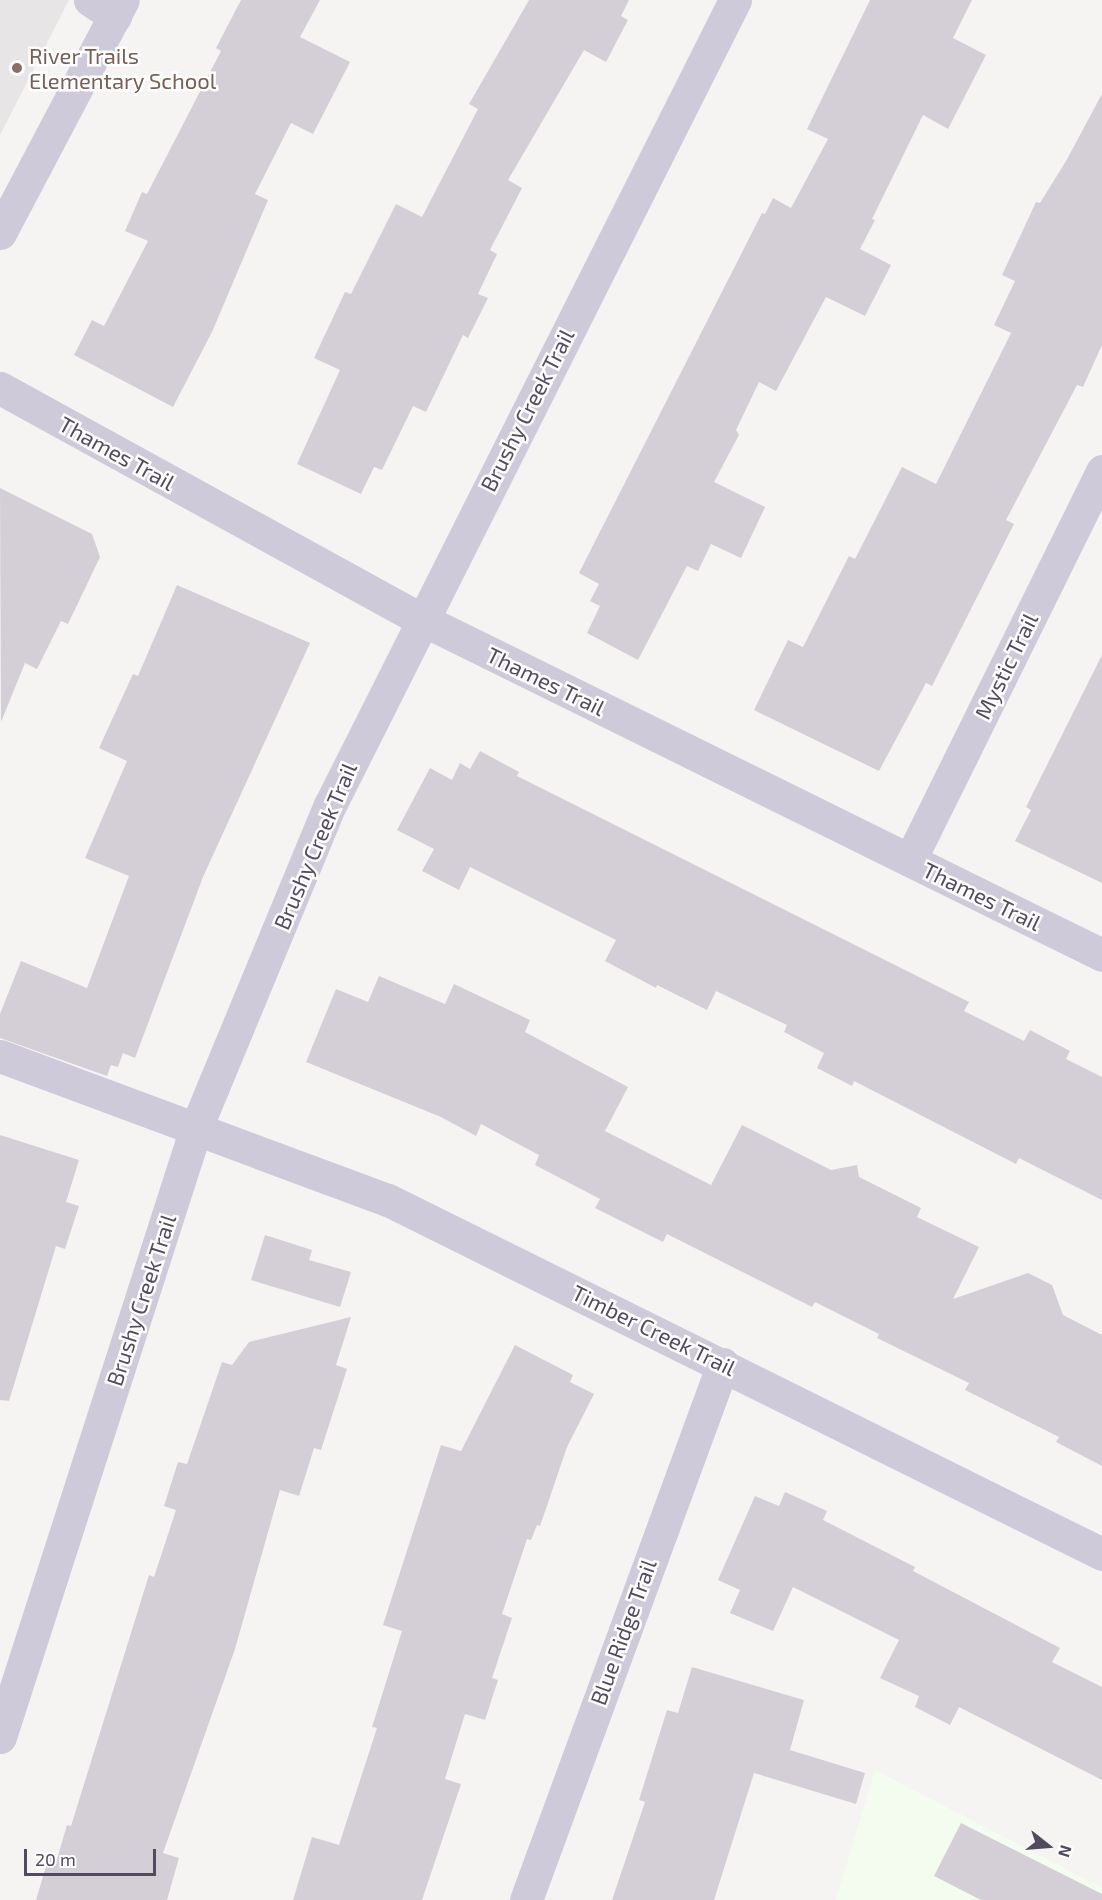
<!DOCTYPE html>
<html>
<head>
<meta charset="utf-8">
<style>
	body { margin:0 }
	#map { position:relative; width:1102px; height:1900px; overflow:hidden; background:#f5f4f3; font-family:"Exo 2",sans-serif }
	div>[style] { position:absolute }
	.commercial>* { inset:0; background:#f4fcef }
	.education>* { inset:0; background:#e7e5e5 }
	.building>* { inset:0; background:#d4cfd7 }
	.minor>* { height:33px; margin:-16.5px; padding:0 16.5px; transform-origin:16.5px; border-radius:16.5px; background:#cfcad9 }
	.dots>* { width:16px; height:16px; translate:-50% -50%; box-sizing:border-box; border:3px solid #fff; border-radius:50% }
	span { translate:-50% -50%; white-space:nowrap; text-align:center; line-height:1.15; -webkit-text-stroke:5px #fff; paint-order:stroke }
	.education-label { font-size:22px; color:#785e54 }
	.left { translate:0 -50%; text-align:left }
	.street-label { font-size:22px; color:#524b60 }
	.north { position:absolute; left:1018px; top:1816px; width:60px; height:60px; -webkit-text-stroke:4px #fff; paint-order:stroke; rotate:107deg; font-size:16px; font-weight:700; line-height:24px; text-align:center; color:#524b60 }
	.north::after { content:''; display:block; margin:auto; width:21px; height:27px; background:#524b60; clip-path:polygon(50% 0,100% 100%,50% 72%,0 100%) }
	.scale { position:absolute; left:24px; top:1849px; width:132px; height:27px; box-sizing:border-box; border:3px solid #524b60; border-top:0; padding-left:8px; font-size:18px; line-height:21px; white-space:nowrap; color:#524b60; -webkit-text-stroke:4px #fff; paint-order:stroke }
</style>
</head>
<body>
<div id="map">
	<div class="commercial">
		<i style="clip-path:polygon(875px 1770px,1102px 1888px,1102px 1900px,836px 1900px)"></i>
	</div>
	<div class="education">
		<i style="clip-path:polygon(0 0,69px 0,0 135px)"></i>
	</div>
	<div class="building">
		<i style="clip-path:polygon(241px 0,320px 0,300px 37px,350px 62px,313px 134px,291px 123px,255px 194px,268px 200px,212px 332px,173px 407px,74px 355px,92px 320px,104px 326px,148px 241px,125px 231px,142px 192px,147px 194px,221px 51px,216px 48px)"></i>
		<i style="clip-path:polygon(529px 0,629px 0,621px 16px,628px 20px,606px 62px,584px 50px,508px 180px,522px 188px,490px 250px,497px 254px,478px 294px,488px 298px,468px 338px,463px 335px,426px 412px,413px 406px,382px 470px,374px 467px,361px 494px,297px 464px,340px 370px,314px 358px,345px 292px,351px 294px,396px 204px,422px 217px,478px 109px,469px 104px)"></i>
		<i style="clip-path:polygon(870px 0,972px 0,953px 38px,986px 55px,948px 129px,923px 115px,872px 219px,875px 220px,860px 249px,891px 265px,865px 316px,826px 297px,776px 391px,759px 382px,736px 430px,739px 435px,714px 482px,765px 507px,741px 558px,711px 544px,698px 571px,687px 566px,638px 660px,587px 633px,600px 606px,590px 601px,599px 584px,579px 573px,762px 213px,765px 214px,773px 198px,791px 208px,828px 139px,807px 129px)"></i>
		<i style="clip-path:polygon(1102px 94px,1102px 345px,1083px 387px,1077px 385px,1006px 520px,1014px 524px,932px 686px,926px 683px,879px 771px,754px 710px,788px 640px,803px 647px,849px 556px,855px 559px,902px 467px,936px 484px,1011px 333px,994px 325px,1015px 281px,1002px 275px,1036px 202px,1040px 203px,1066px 161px)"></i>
		<i style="clip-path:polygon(0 488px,92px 534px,100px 557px,68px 624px,61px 621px,37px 669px,25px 663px,1px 722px)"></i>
		<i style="clip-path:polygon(177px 585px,310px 643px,203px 877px,135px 1058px,123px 1053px,118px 1067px,111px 1065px,107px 1076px,0 1038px,0 1014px,21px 961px,87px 988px,129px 876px,85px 858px,127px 761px,99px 748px,133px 674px,138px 676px)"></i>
		<i style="clip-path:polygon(1102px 655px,1102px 883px,1015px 841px,1031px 810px,1026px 807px)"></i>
		<i style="clip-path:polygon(480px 751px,519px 772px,517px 776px,969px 1002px,964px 1011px,1024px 1041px,1030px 1030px,1070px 1051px,1066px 1059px,1102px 1077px,1102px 1200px,1019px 1158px,1016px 1164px,854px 1081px,852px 1086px,817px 1068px,824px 1053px,784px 1032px,787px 1025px,716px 991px,707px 1010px,657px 985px,656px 988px,605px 961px,616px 940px,470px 867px,459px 890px,422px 871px,434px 849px,397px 830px,430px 768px,452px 780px,460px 763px,470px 769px)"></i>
		<i style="clip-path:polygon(379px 976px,445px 1004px,454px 984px,530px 1020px,525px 1032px,628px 1087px,605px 1131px,711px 1185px,742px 1125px,831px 1170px,857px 1165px,859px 1177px,921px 1208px,917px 1217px,979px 1247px,953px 1299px,1028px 1273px,1052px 1285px,1063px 1315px,1102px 1335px,1102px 1466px,1056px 1442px,1059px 1437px,965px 1390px,969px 1383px,877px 1338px,879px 1334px,815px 1302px,812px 1307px,667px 1234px,663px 1242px,595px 1208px,600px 1199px,535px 1165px,539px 1155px,481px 1124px,476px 1136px,441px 1117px,306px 1062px,336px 989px,368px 1002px)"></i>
		<i style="clip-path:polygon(0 1135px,79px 1160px,66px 1202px,79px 1206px,65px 1249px,56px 1246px,9px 1401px,0 1400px)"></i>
		<i style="clip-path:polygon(265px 1235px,312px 1250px,309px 1260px,351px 1272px,340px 1307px,251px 1280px)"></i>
		<i style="clip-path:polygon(351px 1317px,336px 1365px,347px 1369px,321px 1450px,314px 1448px,299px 1496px,280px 1490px,235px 1649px,163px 1853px,179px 1858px,167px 1900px,36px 1900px,49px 1856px,57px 1859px,67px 1825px,71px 1826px,149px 1575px,154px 1577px,176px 1510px,164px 1506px,178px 1462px,187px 1464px,222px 1362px,232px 1365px,249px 1342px)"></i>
		<i style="clip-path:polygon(515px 1345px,573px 1375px,570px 1382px,594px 1394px,567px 1447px,540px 1526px,537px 1525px,531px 1540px,527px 1539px,502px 1614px,512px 1618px,492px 1678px,498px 1680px,485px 1720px,465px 1714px,445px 1779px,461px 1784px,422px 1900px,293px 1900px,312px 1837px,339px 1845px,377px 1728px,372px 1727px,402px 1631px,383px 1625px,441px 1445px,461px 1451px)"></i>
		<i style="clip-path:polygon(785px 1492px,827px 1511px,823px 1520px,915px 1567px,913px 1571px,1060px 1648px,1052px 1662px,1102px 1687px,1102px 1780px,959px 1707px,950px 1725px,915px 1707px,919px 1696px,880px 1678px,899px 1640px,793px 1587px,773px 1631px,730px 1613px,740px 1590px,718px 1580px,755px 1496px,779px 1506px)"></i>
		<i style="clip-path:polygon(692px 1667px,804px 1700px,790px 1750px,865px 1773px,856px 1804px,754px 1773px,714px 1900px,612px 1900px,645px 1802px,639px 1800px,667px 1710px,678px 1713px)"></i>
		<i style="clip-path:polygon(961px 1823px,1102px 1894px,1102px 1900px,981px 1900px,934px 1876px)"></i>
	</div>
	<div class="minor">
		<i style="left:90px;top:0;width:30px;rotate:33deg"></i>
		<i style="left:0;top:233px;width:263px;rotate:-62.2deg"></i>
		<i style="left:0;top:388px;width:480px;rotate:28.8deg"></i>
		<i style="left:421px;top:619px;width:759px;rotate:26.26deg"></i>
		<i style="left:910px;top:860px;width:434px;rotate:-63.7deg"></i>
		<i style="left:0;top:1056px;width:414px;rotate:20.4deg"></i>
		<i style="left:388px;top:1200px;width:797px;rotate:26.37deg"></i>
		<i style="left:0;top:1737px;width:640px;rotate:-72.16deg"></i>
		<i style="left:196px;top:1128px;width:350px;rotate:-67.5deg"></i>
		<i style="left:330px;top:805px;width:901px;rotate:-63.29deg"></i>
		<i style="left:526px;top:1900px;width:571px;rotate:-69.82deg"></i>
	</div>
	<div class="dots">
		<i style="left:17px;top:68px;background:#8d6e63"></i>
	</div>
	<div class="education-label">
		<span class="left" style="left:29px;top:68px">River Trails<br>Elementary School</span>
	</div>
	<div class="street-label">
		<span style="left:527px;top:410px;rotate:-63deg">Brushy Creek Trail</span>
		<span style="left:117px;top:453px;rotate:29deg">Thames Trail</span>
		<span style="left:1006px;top:666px;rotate:-64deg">Mystic Trail</span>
		<span style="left:546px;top:681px;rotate:26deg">Thames Trail</span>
		<span style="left:315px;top:846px;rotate:-67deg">Brushy Creek Trail</span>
		<span style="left:982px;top:896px;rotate:26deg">Thames Trail</span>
		<span style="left:141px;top:1300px;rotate:-72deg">Brushy Creek Trail</span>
		<span style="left:654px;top:1330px;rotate:26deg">Timber Creek Trail</span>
		<span style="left:623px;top:1632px;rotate:-70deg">Blue Ridge Trail</span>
	</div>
	<div class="north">N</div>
	<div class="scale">20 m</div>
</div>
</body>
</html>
